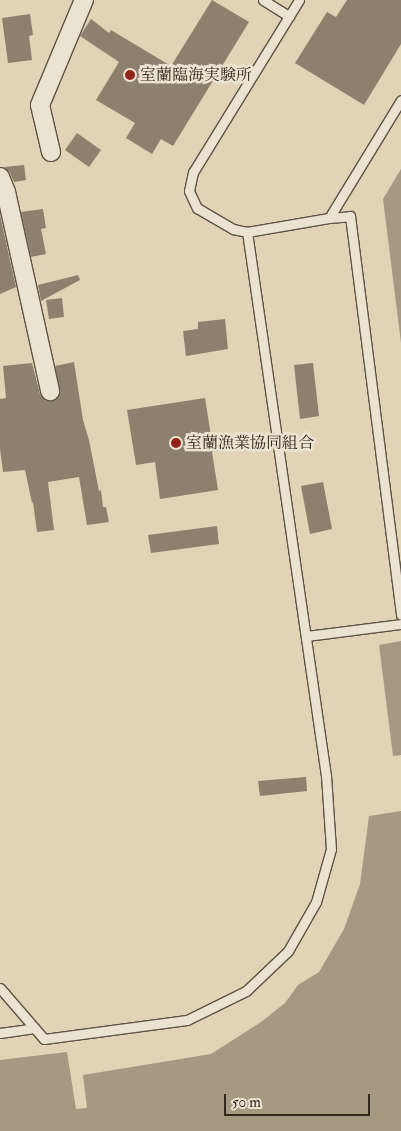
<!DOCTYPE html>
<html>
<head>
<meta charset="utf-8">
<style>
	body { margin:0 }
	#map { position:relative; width:401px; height:1131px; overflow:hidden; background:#e1d3b6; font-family:"IM FELL Double Pica","Noto Serif JP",serif }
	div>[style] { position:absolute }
	.water>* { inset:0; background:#a69982 }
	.building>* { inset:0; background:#8d816d }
	.roads { filter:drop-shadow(1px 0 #5e5344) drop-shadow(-1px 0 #5e5344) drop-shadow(0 1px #5e5344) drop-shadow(0 -1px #5e5344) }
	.lane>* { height:9px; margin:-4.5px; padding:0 4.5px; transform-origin:4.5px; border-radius:4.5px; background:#ece2d0 }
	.street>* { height:18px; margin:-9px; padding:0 9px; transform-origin:9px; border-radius:9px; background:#ece2d0 }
	.dots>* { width:14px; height:14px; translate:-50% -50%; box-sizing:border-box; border:2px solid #ece2d0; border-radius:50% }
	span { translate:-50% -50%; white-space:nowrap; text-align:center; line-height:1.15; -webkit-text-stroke:5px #ece2d0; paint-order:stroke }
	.poi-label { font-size:16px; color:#33281e }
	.left { translate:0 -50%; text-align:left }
	.scale { position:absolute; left:224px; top:1094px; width:146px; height:22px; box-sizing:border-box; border:2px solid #33281e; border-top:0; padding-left:6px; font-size:15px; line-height:18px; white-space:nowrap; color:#33281e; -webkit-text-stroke:4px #ece2d0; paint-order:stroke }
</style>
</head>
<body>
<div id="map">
	<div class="water">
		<i style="clip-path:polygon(401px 169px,401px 343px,383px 199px)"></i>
		<i style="clip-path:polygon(401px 641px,401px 755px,393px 756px,379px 645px)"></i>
		<i style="clip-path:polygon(401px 811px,401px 1131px,0 1131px,0 1060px,67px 1052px,76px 1109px,87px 1108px,83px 1075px,211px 1054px,261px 1022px,285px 1003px,298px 985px,319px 972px,344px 929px,360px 884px,369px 816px)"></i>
	</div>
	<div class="building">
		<i style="clip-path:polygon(212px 0,249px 22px,173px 146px,161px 139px,152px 154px,126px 138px,135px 123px,96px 100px,119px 62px,80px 36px,91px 19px,109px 33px,111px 30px,171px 66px)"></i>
		<i style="clip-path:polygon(347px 0,401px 0,401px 44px,364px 105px,295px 63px,327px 12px,336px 17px)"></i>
		<i style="clip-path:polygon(30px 14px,33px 35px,29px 36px,32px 60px,8px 63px,2px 18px)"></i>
		<i style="clip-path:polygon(77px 133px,101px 150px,89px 167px,65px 150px)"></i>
		<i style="clip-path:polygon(24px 165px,26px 180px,14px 182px,10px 173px,4px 167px)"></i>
		<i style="clip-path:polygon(43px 209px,46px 228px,41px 229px,46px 254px,31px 257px,21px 212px)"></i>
		<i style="clip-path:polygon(0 215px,16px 287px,0 294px)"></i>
		<i style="clip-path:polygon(78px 275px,80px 280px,41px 301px,38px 285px)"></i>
		<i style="clip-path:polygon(62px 298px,64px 317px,49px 319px,46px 300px)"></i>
		<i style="clip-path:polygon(225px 319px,228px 349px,186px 356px,183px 331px,198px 329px,198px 322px)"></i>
		<i style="clip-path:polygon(74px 362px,83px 420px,89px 440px,99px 491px,101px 490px,103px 507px,106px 507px,109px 522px,87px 525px,79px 477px,48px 482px,54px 530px,37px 532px,33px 502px,32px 503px,25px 470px,3px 472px,0 449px,0 399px,6px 398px,3px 366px,32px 363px,40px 394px,46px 401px,52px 401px,60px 394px,55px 366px)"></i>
		<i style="clip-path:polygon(313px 363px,319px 416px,300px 419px,294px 365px)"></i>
		<i style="clip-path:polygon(205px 398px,211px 436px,219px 434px,222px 450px,212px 452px,218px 490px,160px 499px,155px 462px,136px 465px,127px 410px)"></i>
		<i style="clip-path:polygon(323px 482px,332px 529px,310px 534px,301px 486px)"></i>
		<i style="clip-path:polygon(217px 526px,219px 544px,151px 553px,148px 535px)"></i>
		<i style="clip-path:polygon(306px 777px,307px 791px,260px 796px,258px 781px)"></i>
	</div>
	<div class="roads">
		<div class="lane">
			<i style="left:263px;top:0;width:31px;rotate:32deg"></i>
			<i style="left:299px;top:0;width:202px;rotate:121.6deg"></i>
			<i style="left:193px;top:172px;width:19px;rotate:102deg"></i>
			<i style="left:189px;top:191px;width:19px;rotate:65deg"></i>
			<i style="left:197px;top:208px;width:42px;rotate:30.3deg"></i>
			<i style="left:233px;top:229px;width:14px;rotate:12deg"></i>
			<i style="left:247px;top:232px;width:83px;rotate:-9.7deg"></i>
			<i style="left:401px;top:100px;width:138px;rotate:121.4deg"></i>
			<i style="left:329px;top:218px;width:21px;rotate:-5deg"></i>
			<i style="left:350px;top:216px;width:402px;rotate:82.7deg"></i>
			<i style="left:307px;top:636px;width:95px;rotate:-7.3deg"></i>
			<i style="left:0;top:988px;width:67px;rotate:49.2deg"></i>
			<i style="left:44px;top:1039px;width:144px;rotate:-7.6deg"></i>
			<i style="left:187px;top:1020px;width:66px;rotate:-26.2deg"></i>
			<i style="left:246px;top:991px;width:58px;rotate:-43.6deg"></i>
			<i style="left:288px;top:951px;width:56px;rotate:-60.3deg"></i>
			<i style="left:316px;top:902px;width:55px;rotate:-74.2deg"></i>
			<i style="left:331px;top:849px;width:73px;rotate:-93.9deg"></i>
			<i style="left:326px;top:776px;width:550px;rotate:-98.26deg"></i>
			<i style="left:0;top:1033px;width:35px;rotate:-8deg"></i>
		</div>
		<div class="street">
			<i style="left:51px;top:152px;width:48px;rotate:-103.2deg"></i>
			<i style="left:40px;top:105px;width:114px;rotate:-67.3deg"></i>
			<i style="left:0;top:177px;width:16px;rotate:68deg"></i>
			<i style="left:6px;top:192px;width:204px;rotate:77.5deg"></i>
		</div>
	</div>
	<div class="dots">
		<i style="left:130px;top:75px;background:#8f2418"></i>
		<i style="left:176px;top:443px;background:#8f2418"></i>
	</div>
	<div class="poi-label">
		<span class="left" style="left:140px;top:75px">室蘭臨海実験所</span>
		<span class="left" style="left:186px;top:443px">室蘭漁業協同組合</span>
	</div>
	<div class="scale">50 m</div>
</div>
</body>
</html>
